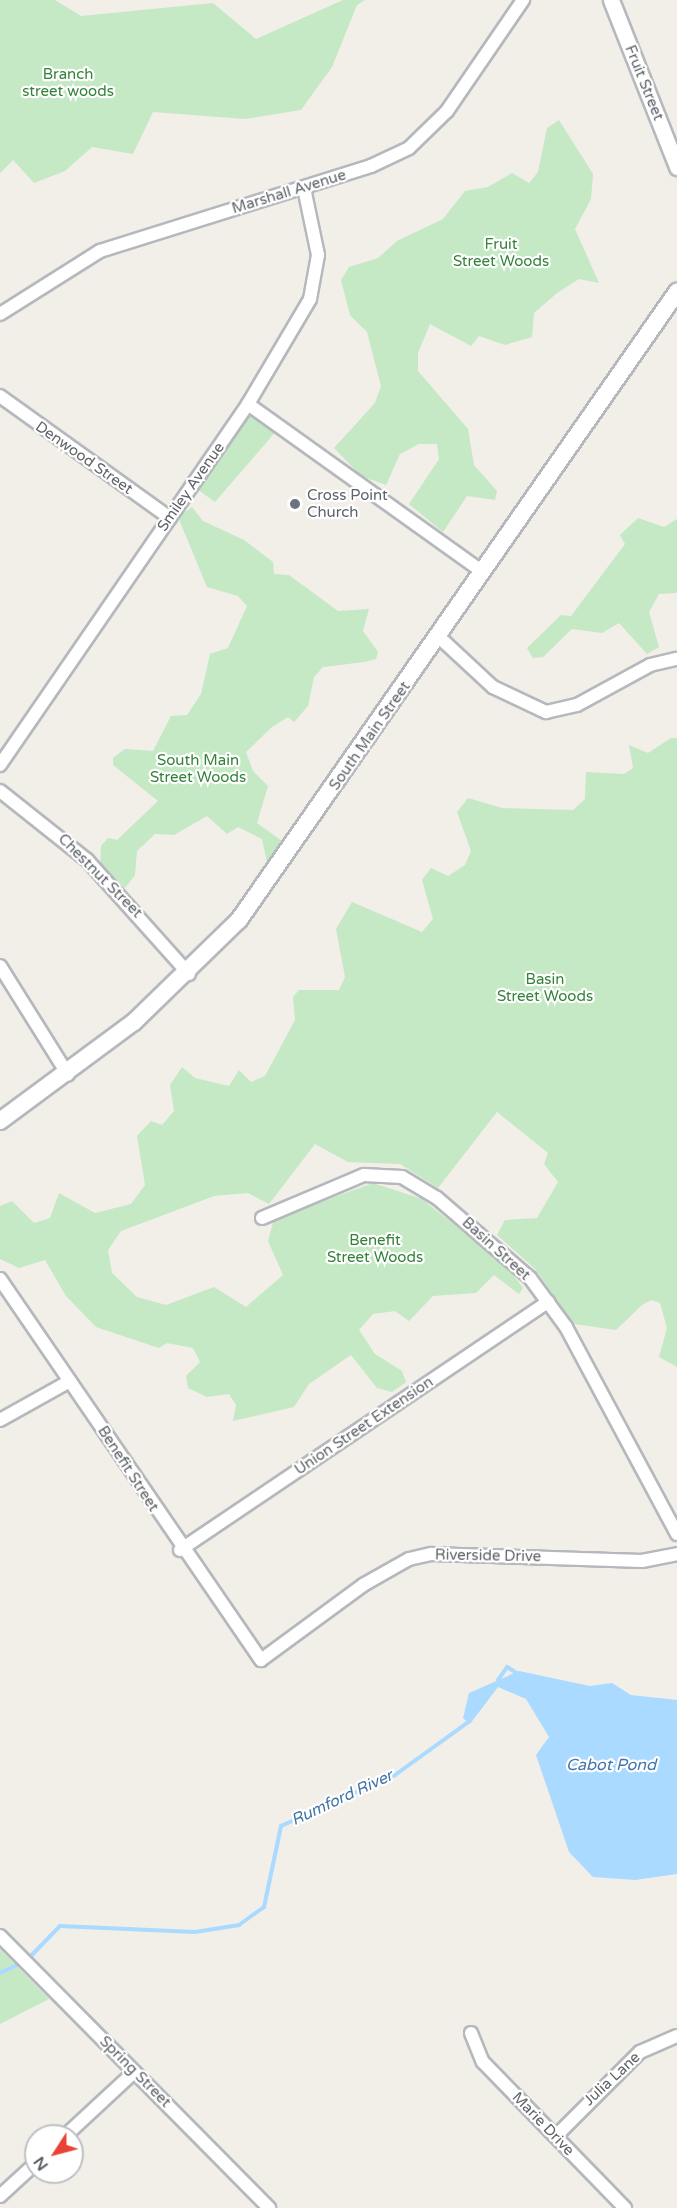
<!DOCTYPE html>
<html>
<head>
<meta charset="utf-8">
<style>
	body { margin:0 }
	#map { position:relative; width:677px; height:2208px; overflow:hidden; background:#f1efe8; font-family:"Varela Round",sans-serif }
	div>[style] { position:absolute }
	.green>* { inset:0; background:#c5e8c5 }
	.water>* { inset:0; background:#aadaff }
	.stream>* { height:4px; margin:-2px; padding:0 2px; transform-origin:2px; border-radius:2px; background:#aadaff }
	.roads { filter:drop-shadow(2px 0 #b5b8bc) drop-shadow(-2px 0 #b5b8bc) drop-shadow(0 2px #b5b8bc) drop-shadow(0 -2px #b5b8bc) }
	.minor>* { height:12px; margin:-6px; padding:0 6px; transform-origin:6px; border-radius:6px; background:#fff }
	.tertiary>* { height:15px; margin:-7.5px; padding:0 7.5px; transform-origin:7.5px; border-radius:7.5px; background:#fff }
	.secondary>* { height:16px; margin:-8px; padding:0 8px; transform-origin:8px; border-radius:8px; background:#fff }
	.dots>* { width:16px; height:16px; translate:-50% -50%; box-sizing:border-box; border:3px solid #fff; border-radius:50% }
	span { translate:-50% -50%; white-space:nowrap; text-align:center; line-height:1.15; -webkit-text-stroke:4.5px #fff; paint-order:stroke }
	.park-label { font-size:15px; color:#348238 }
	.street-label { font-size:15px; color:#5f6368 }
	.worship-label { font-size:15px; color:#5b616d }
	.left { translate:0 -50%; text-align:left }
	.water-label { font-size:16px; color:#4174aa; font-style:italic }
	.north { position:absolute; left:24px; top:2124px; width:60px; height:60px; box-sizing:border-box; background:#fff; border:2px solid #bfc1c3; border-radius:50%; rotate:234deg; font-size:16px; font-weight:700; line-height:24px; text-align:center; color:#5f6368 }
	.north::after { content:''; display:block; margin:auto; width:21px; height:27px; background:#ea4335; clip-path:polygon(50% 0,100% 100%,50% 72%,0 100%) }
</style>
</head>
<body>
<div id="map">
	<div class="green">
		<i style="clip-path:polygon(0 0,55px 0,81px 16px,213px 3px,256px 39px,343px 0,365px 0,357px 5px,332px 67px,301px 110px,245px 119px,153px 112px,133px 154px,92px 147px,65px 171px,34px 183px,13px 160px,0 173px)"></i>
		<i style="clip-path:polygon(559px 120px,593px 174px,591px 199px,575px 229px,599px 283px,579px 279px,557px 293px,534px 313px,532px 337px,505px 345px,479px 336px,471px 346px,430px 324px,418px 353px,418px 371px,468px 429px,474px 465px,497px 491px,495px 500px,467px 496px,443px 532px,409px 504px,439px 459px,437px 444px,419px 444px,400px 454px,386px 485px,361px 476px,334px 448px,375px 403px,381px 386px,367px 332px,350px 315px,341px 280px,349px 267px,378px 258px,397px 241px,443px 219px,465px 191px,488px 187px,512px 173px,529px 183px,538px 172px,547px 128px)"></i>
		<i style="clip-path:polygon(251px 412px,278px 429px,215px 502px,197px 489px)"></i>
		<i style="clip-path:polygon(192px 507px,203px 521px,244px 540px,273px 562px,274px 574px,289px 575px,338px 611px,369px 609px,363px 631px,378px 652px,376px 659px,364px 662px,323px 667px,314px 677px,308px 706px,294px 722px,288px 717px,272px 727px,246px 752px,253px 771px,268px 786px,257px 823px,286px 844px,268px 867px,262px 839px,238px 827px,227px 834px,207px 816px,174px 835px,155px 834px,137px 851px,135px 875px,125px 888px,100px 866px,101px 846px,108px 838px,117px 840px,158px 801px,113px 765px,113px 758px,125px 749px,153px 751px,171px 716px,187px 715px,201px 694px,210px 654px,228px 648px,247px 606px,238px 596px,207px 587px,178px 517px)"></i>
		<i style="clip-path:polygon(638px 518px,664px 527px,677px 519px,677px 593px,659px 594px,649px 612px,659px 647px,647px 654px,619px 623px,602px 633px,572px 629px,543px 657px,533px 658px,527px 648px,561px 615px,571px 616px,625px 544px,620px 535px)"></i>
		<i style="clip-path:polygon(671px 738px,677px 738px,677px 1367px,659px 1357px,667px 1328px,660px 1303px,651px 1300px,642px 1305px,616px 1330px,574px 1324px,535px 1269px,497px 1235px,505px 1220px,537px 1218px,558px 1182px,544px 1164px,548px 1153px,497px 1112px,438px 1188px,400px 1164px,348px 1162px,315px 1144px,269px 1204px,248px 1193px,214px 1196px,121px 1231px,108px 1250px,112px 1273px,137px 1297px,166px 1305px,214px 1287px,246px 1307px,283px 1275px,268px 1241px,274px 1219px,373px 1183px,422px 1199px,507px 1267px,523px 1288px,519px 1294px,494px 1275px,476px 1293px,433px 1296px,409px 1321px,395px 1311px,373px 1314px,359px 1330px,375px 1354px,402px 1371px,406px 1382px,392px 1392px,377px 1388px,351px 1355px,309px 1384px,294px 1407px,233px 1421px,236px 1405px,229px 1394px,207px 1397px,188px 1388px,186px 1376px,200px 1362px,193px 1348px,167px 1343px,159px 1348px,96px 1327px,66px 1296px,45px 1260px,19px 1268px,0 1259px,0 1206px,12px 1201px,34px 1223px,50px 1218px,59px 1193px,95px 1213px,131px 1204px,145px 1185px,137px 1136px,151px 1121px,162px 1125px,174px 1111px,170px 1085px,182px 1067px,195px 1078px,229px 1086px,239px 1070px,251px 1082px,265px 1076px,295px 1020px,293px 997px,299px 990px,339px 990px,345px 977px,336px 929px,352px 902px,422px 932px,433px 919px,422px 880px,431px 868px,448px 876px,465px 865px,471px 851px,457px 812px,468px 798px,502px 808px,573px 810px,585px 799px,586px 772px,624px 774px,633px 768px,629px 745px,648px 753px)"></i>
		<i style="clip-path:polygon(0 1949px,49px 1999px,0 2024px)"></i>
	</div>
	<div class="water">
		<i style="clip-path:polygon(519px 1671px,590px 1686px,612px 1683px,631px 1695px,677px 1700px,677px 1874px,635px 1880px,593px 1877px,569px 1852px,536px 1755px,549px 1737px,526px 1699px,498px 1687px,470px 1724px,463px 1718px,469px 1693px)"></i>
	</div>
	<div class="stream">
		<i style="left:498px;top:1680px;width:16px;rotate:-55deg"></i>
		<i style="left:507px;top:1667px;width:13px;rotate:32deg"></i>
		<i style="left:28px;top:1959px;width:46px;rotate:-45.9deg"></i>
		<i style="left:60px;top:1926px;width:135px;rotate:2.5deg"></i>
		<i style="left:195px;top:1932px;width:45px;rotate:-9deg"></i>
		<i style="left:239px;top:1925px;width:31px;rotate:-36deg"></i>
		<i style="left:264px;top:1907px;width:83px;rotate:-78.1deg"></i>
		<i style="left:281px;top:1826px;width:125px;rotate:-24.1deg"></i>
		<i style="left:395px;top:1775px;width:92px;rotate:-35.8deg"></i>
		<i style="left:0;top:1973px;width:23px;rotate:-25deg"></i>
	</div>
	<div class="roads">
		<div class="minor">
			<i style="left:0;top:314px;width:118px;rotate:-32.2deg"></i>
			<i style="left:100px;top:251px;width:284px;rotate:-17.4deg"></i>
			<i style="left:371px;top:166px;width:42px;rotate:-25.3deg"></i>
			<i style="left:409px;top:148px;width:53px;rotate:-44.2deg"></i>
			<i style="left:447px;top:111px;width:135px;rotate:-55.6deg"></i>
			<i style="left:0;top:396px;width:209px;rotate:35.7deg"></i>
			<i style="left:248px;top:404px;width:289px;rotate:35.6deg"></i>
			<i style="left:439px;top:637px;width:74px;rotate:42.8deg"></i>
			<i style="left:493px;top:687px;width:59px;rotate:25.3deg"></i>
			<i style="left:546px;top:712px;width:32px;rotate:-13deg"></i>
			<i style="left:577px;top:705px;width:83px;rotate:-28.7deg"></i>
			<i style="left:650px;top:665px;width:28px;rotate:-13deg"></i>
			<i style="left:0;top:765px;width:438px;rotate:-55.5deg"></i>
			<i style="left:248px;top:404px;width:122px;rotate:-59.4deg"></i>
			<i style="left:310px;top:299px;width:45px;rotate:-79.7deg"></i>
			<i style="left:318px;top:255px;width:68px;rotate:-101.8deg"></i>
			<i style="left:0;top:791px;width:111px;rotate:38.4deg"></i>
			<i style="left:87px;top:860px;width:153px;rotate:48.2deg"></i>
			<i style="left:0;top:966px;width:128px;rotate:58deg"></i>
			<i style="left:262px;top:1218px;width:111px;rotate:-22.9deg"></i>
			<i style="left:364px;top:1175px;width:38px;rotate:3deg"></i>
			<i style="left:402px;top:1177px;width:41px;rotate:31deg"></i>
			<i style="left:437px;top:1198px;width:123px;rotate:40.7deg"></i>
			<i style="left:530px;top:1278px;width:61px;rotate:53.7deg"></i>
			<i style="left:566px;top:1327px;width:235px;rotate:61.8deg"></i>
			<i style="left:0;top:1279px;width:462px;rotate:55.6deg"></i>
			<i style="left:261px;top:1660px;width:127px;rotate:-36.3deg"></i>
			<i style="left:363px;top:1585px;width:53px;rotate:-29.5deg"></i>
			<i style="left:409px;top:1559px;width:23px;rotate:-13deg"></i>
			<i style="left:431px;top:1554px;width:211px;rotate:1.9deg"></i>
			<i style="left:642px;top:1561px;width:36px;rotate:-11deg"></i>
			<i style="left:0;top:1420px;width:80px;rotate:-29.1deg"></i>
			<i style="left:180px;top:1550px;width:444px;rotate:-34deg"></i>
			<i style="left:0;top:1936px;width:383px;rotate:45.3deg"></i>
			<i style="left:471px;top:2033px;width:31px;rotate:68deg"></i>
			<i style="left:483px;top:2062px;width:204px;rotate:45.8deg"></i>
			<i style="left:65px;top:2136px;width:94px;rotate:-42.8deg"></i>
			<i style="left:556px;top:2136px;width:119px;rotate:-45deg"></i>
			<i style="left:640px;top:2052px;width:40px;rotate:-23.4deg"></i>
			<i style="left:0;top:2196px;width:49px;rotate:-42.5deg"></i>
		</div>
		<div class="tertiary">
			<i style="left:611px;top:0;width:180px;rotate:68.4deg"></i>
		</div>
		<div class="secondary">
			<i style="left:0;top:1121px;width:167px;rotate:-36.5deg"></i>
			<i style="left:134px;top:1022px;width:146px;rotate:-44.2deg"></i>
			<i style="left:239px;top:920px;width:766px;rotate:-55.11deg"></i>
		</div>
	</div>
	<div class="dots">
		<i style="left:295px;top:504px;background:#6b7280"></i>
	</div>
	<div class="park-label">
		<span style="left:68px;top:83px">Branch<br>street woods</span>
		<span style="left:501px;top:253px">Fruit<br>Street Woods</span>
		<span style="left:198px;top:769px">South Main<br>Street Woods</span>
		<span style="left:545px;top:988px">Basin<br>Street Woods</span>
		<span style="left:375px;top:1249px">Benefit<br>Street Woods</span>
	</div>
	<div class="street-label">
		<span style="left:644px;top:83px;rotate:68deg">Fruit Street</span>
		<span style="left:289px;top:192px;rotate:-17deg">Marshall Avenue</span>
		<span style="left:84px;top:458px;rotate:35deg">Denwood Street</span>
		<span style="left:191px;top:487px;rotate:-55deg">Smiley Avenue</span>
		<span style="left:370px;top:736px;rotate:-55deg">South Main Street</span>
		<span style="left:100px;top:876px;rotate:45deg">Chestnut Street</span>
		<span style="left:496px;top:1249px;rotate:42deg">Basin Street</span>
		<span style="left:364px;top:1426px;rotate:-34deg">Union Street Extension</span>
		<span style="left:128px;top:1469px;rotate:57deg">Benefit Street</span>
		<span style="left:488px;top:1556px;rotate:1deg">Riverside Drive</span>
		<span style="left:135px;top:2072px;rotate:45deg">Spring Street</span>
		<span style="left:612px;top:2079px;rotate:-43deg">Julia Lane</span>
		<span style="left:543px;top:2124px;rotate:46deg">Marie Drive</span>
	</div>
	<div class="worship-label">
		<span class="left" style="left:307px;top:504px">Cross Point<br>Church</span>
	</div>
	<div class="water-label">
		<span style="left:611px;top:1765px">Cabot Pond</span>
		<span style="left:342px;top:1798px;rotate:-25deg">Rumford River</span>
	</div>
	<div class="north">N</div>
</div>
</body>
</html>
